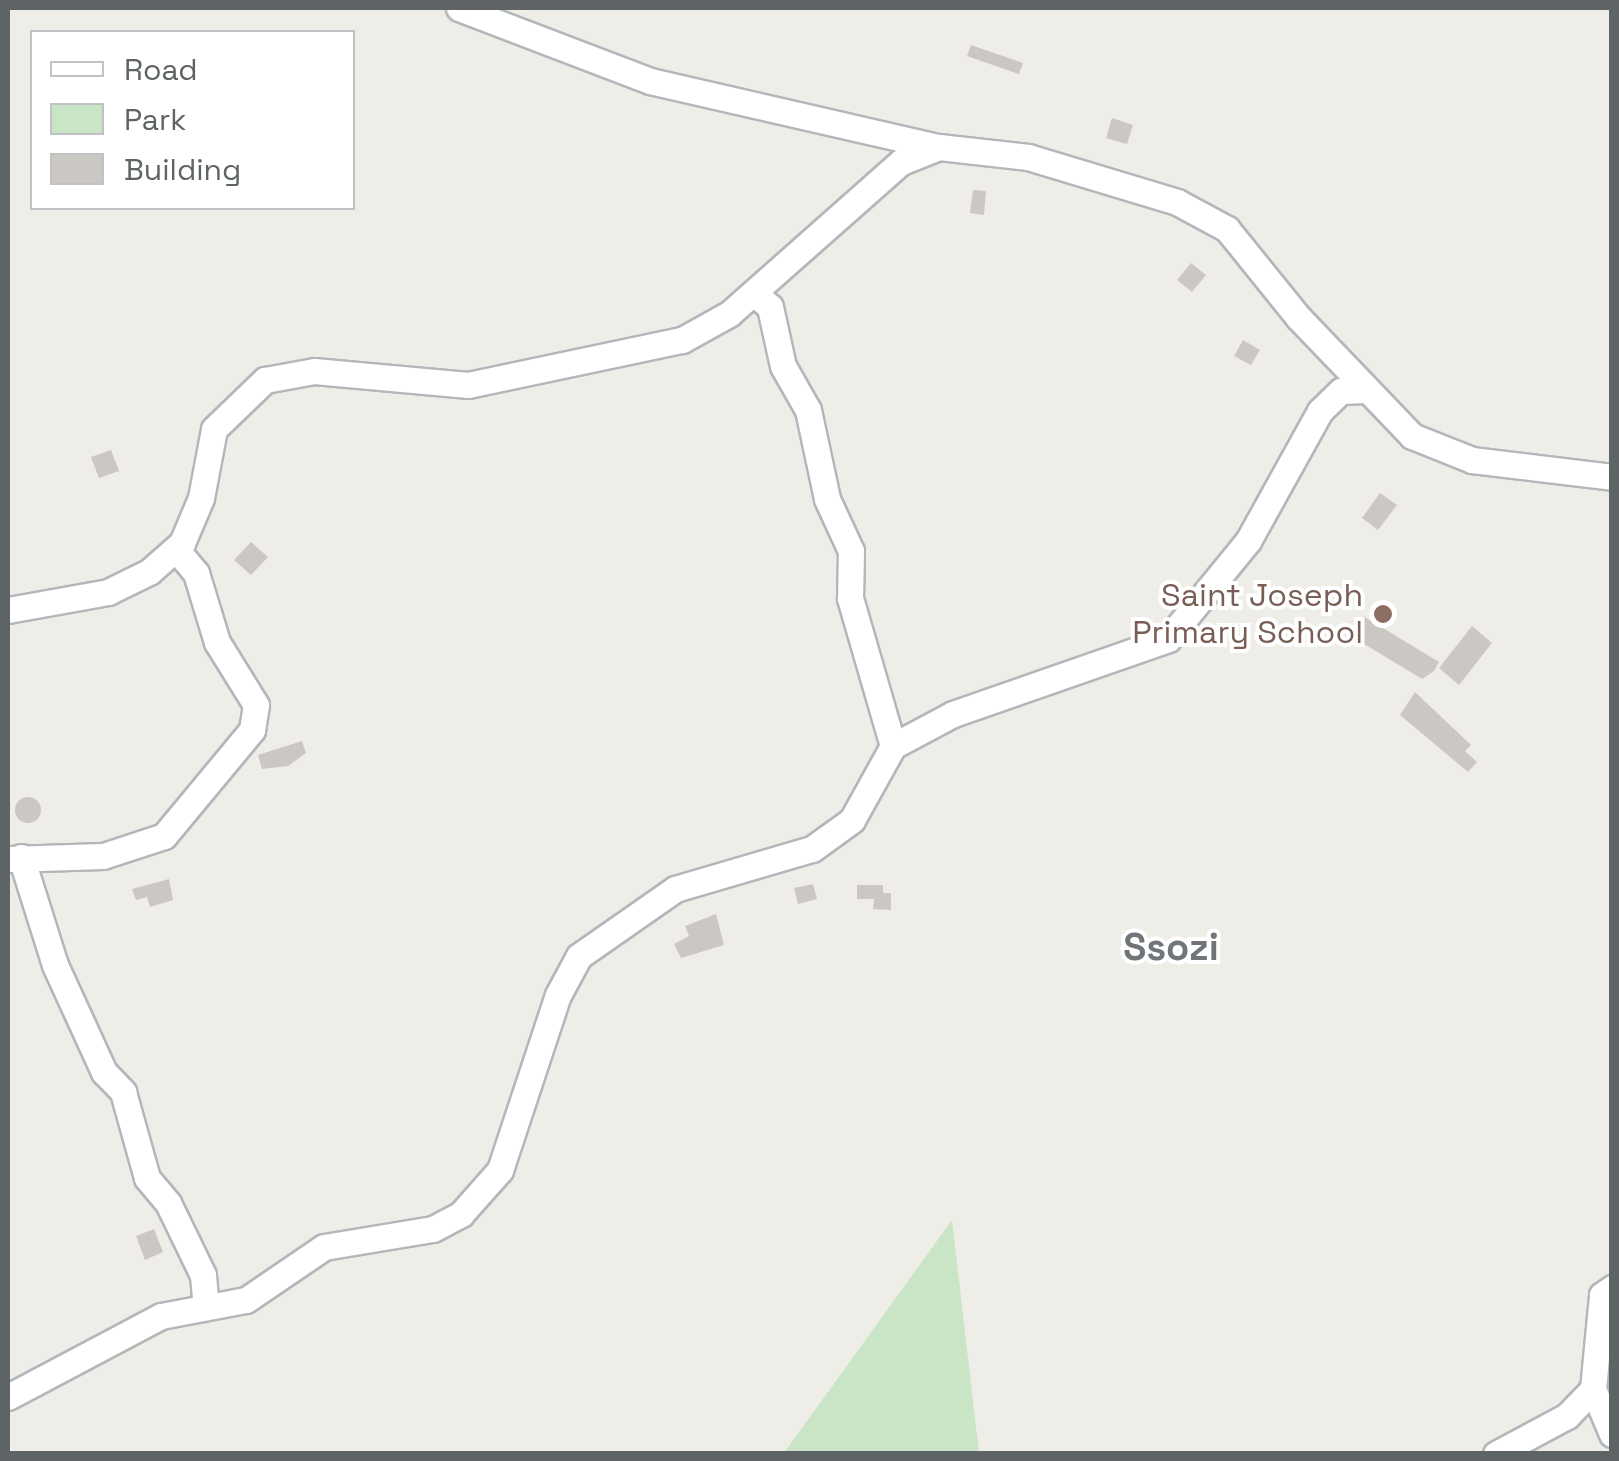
<!DOCTYPE html>
<html>
<head>
<meta charset="utf-8">
<style>
	body { margin:0 }
	#map { position:relative; width:1619px; height:1461px; overflow:hidden; background:#efede7; font-family:"Space Grotesk",sans-serif }
	div>[style] { position:absolute }
	.green>* { inset:0; background:#c9e5c5 }
	.building>* { inset:0; background:#cbc8c4 }
	.round { border-radius:50% }
	.roads { filter:drop-shadow(2px 0 #b4b7ba) drop-shadow(-2px 0 #b4b7ba) drop-shadow(0 2px #b4b7ba) drop-shadow(0 -2px #b4b7ba) }
	.minor>* { height:25px; margin:-12.5px; padding:0 12.5px; transform-origin:12.5px; border-radius:12.5px; background:#fff }
	.dots>* { width:28px; height:28px; translate:-50% -50%; box-sizing:border-box; border:5px solid #fff; border-radius:50% }
	span { translate:-50% -50%; white-space:nowrap; text-align:center; line-height:1.15; -webkit-text-stroke:8px #fff; paint-order:stroke }
	.education-label { font-size:32px; color:#785e54 }
	.right { translate:-100% -50%; text-align:right }
	.quarter-label { font-size:38px; color:#6f7578; font-weight:700 }
	.frame { position:absolute; inset:0; border:10px solid #5e6366; pointer-events:none }
	.legend { position:absolute; left:30px; top:30px; width:325px; height:180px; box-sizing:border-box; background:#fff; border:2px solid #bfc1c2; margin:0; padding:12px 18px; list-style:none; font-size:30px; color:#5e6366 }
	.legend li { display:flex; align-items:center; gap:20px; height:50px }
	.legend b { width:50px; border:2px solid #bfc1c2 }
</style>
</head>
<body>
<div id="map">
	<div class="green">
		<i style="clip-path:polygon(952px 1220px,979px 1453px,784px 1453px)"></i>
	</div>
	<div class="building">
		<i style="clip-path:polygon(971px 45px,1023px 63px,1019px 74px,967px 56px)"></i>
		<i style="clip-path:polygon(1112px 118px,1133px 125px,1127px 144px,1106px 138px)"></i>
		<i style="clip-path:polygon(973px 190px,986px 191px,984px 215px,970px 213px)"></i>
		<i style="clip-path:polygon(1191px 263px,1206px 275px,1192px 292px,1177px 280px)"></i>
		<i style="clip-path:polygon(1243px 340px,1260px 350px,1251px 365px,1234px 356px)"></i>
		<i style="clip-path:polygon(111px 450px,119px 471px,99px 478px,91px 457px)"></i>
		<i style="clip-path:polygon(1380px 493px,1397px 505px,1378px 530px,1362px 518px)"></i>
		<i style="clip-path:polygon(251px 542px,268px 557px,251px 575px,234px 560px)"></i>
		<i style="clip-path:polygon(1363px 616px,1439px 662px,1434px 671px,1422px 679px,1351px 636px)"></i>
		<i style="clip-path:polygon(1472px 626px,1492px 643px,1459px 685px,1439px 668px)"></i>
		<i style="clip-path:polygon(1415px 692px,1471px 745px,1465px 751px,1477px 762px,1468px 772px,1400px 715px)"></i>
		<i style="clip-path:polygon(302px 741px,306px 753px,288px 766px,262px 769px,258px 755px)"></i>
		<i class="round" style="left:15px;top:797px;width:26px;height:26px"></i>
		<i style="clip-path:polygon(169px 879px,173px 900px,150px 907px,147px 897px,136px 900px,132px 889px)"></i>
		<i style="clip-path:polygon(813px 884px,817px 899px,798px 904px,794px 888px)"></i>
		<i style="clip-path:polygon(857px 885px,883px 885px,883px 893px,891px 893px,891px 910px,873px 909px,874px 899px,857px 899px)"></i>
		<i style="clip-path:polygon(716px 914px,724px 945px,681px 958px,674px 944px,689px 936px,685px 926px)"></i>
		<i style="clip-path:polygon(154px 1229px,163px 1252px,145px 1260px,136px 1236px)"></i>
	</div>
	<div class="roads">
		<div class="minor">
			<i style="left:459px;top:8px;width:204px;rotate:20.9deg"></i>
			<i style="left:650px;top:81px;width:296px;rotate:12.9deg"></i>
			<i style="left:939px;top:147px;width:90px;rotate:6.4deg"></i>
			<i style="left:1028px;top:157px;width:156px;rotate:16.8deg"></i>
			<i style="left:1177px;top:202px;width:57px;rotate:28.4deg"></i>
			<i style="left:1227px;top:229px;width:113px;rotate:51.1deg"></i>
			<i style="left:1298px;top:317px;width:165px;rotate:46.2deg"></i>
			<i style="left:1412px;top:436px;width:65px;rotate:21.8deg"></i>
			<i style="left:1472px;top:460px;width:141px;rotate:6.9deg"></i>
			<i style="left:754px;top:293px;width:21px;rotate:41deg"></i>
			<i style="left:770px;top:307px;width:60px;rotate:77.6deg"></i>
			<i style="left:783px;top:366px;width:51px;rotate:60.4deg"></i>
			<i style="left:808px;top:410px;width:91px;rotate:77.9deg"></i>
			<i style="left:827px;top:499px;width:57px;rotate:65.2deg"></i>
			<i style="left:851px;top:551px;width:47px;rotate:91.2deg"></i>
			<i style="left:850px;top:598px;width:154px;rotate:73.8deg"></i>
			<i style="left:8px;top:610px;width:102px;rotate:-10.2deg"></i>
			<i style="left:108px;top:592px;width:46px;rotate:-26deg"></i>
			<i style="left:149px;top:572px;width:44px;rotate:-41.3deg"></i>
			<i style="left:182px;top:543px;width:49px;rotate:-67.1deg"></i>
			<i style="left:201px;top:498px;width:70px;rotate:-79.3deg"></i>
			<i style="left:214px;top:429px;width:71px;rotate:-43.9deg"></i>
			<i style="left:265px;top:380px;width:50px;rotate:-10.4deg"></i>
			<i style="left:314px;top:371px;width:155px;rotate:5.2deg"></i>
			<i style="left:468px;top:385px;width:219px;rotate:-11.9deg"></i>
			<i style="left:682px;top:340px;width:54px;rotate:-29deg"></i>
			<i style="left:729px;top:314px;width:230px;rotate:-41.5deg"></i>
			<i style="left:901px;top:162px;width:41px;rotate:-21.5deg"></i>
			<i style="left:21px;top:857px;width:113px;rotate:72.5deg"></i>
			<i style="left:55px;top:965px;width:118px;rotate:65.4deg"></i>
			<i style="left:104px;top:1072px;width:28px;rotate:46deg"></i>
			<i style="left:123px;top:1092px;width:89px;rotate:74.4deg"></i>
			<i style="left:147px;top:1178px;width:33px;rotate:50deg"></i>
			<i style="left:168px;top:1203px;width:80px;rotate:64.1deg"></i>
			<i style="left:203px;top:1275px;width:32px;rotate:85deg"></i>
			<i style="left:8px;top:859px;width:95px;rotate:-1.8deg"></i>
			<i style="left:103px;top:856px;width:64px;rotate:-18.2deg"></i>
			<i style="left:164px;top:836px;width:138px;rotate:-50.3deg"></i>
			<i style="left:252px;top:730px;width:25px;rotate:-81deg"></i>
			<i style="left:256px;top:705px;width:74px;rotate:-121.8deg"></i>
			<i style="left:217px;top:642px;width:72px;rotate:-106.9deg"></i>
			<i style="left:196px;top:573px;width:31px;rotate:-130deg"></i>
			<i style="left:1593px;top:1389px;width:49px;rotate:67.1deg"></i>
			<i style="left:8px;top:1397px;width:173px;rotate:-27.9deg"></i>
			<i style="left:161px;top:1316px;width:86px;rotate:-10.7deg"></i>
			<i style="left:246px;top:1300px;width:94px;rotate:-34.2deg"></i>
			<i style="left:324px;top:1247px;width:110px;rotate:-9.4deg"></i>
			<i style="left:433px;top:1229px;width:32px;rotate:-28deg"></i>
			<i style="left:461px;top:1214px;width:59px;rotate:-48.4deg"></i>
			<i style="left:500px;top:1170px;width:184px;rotate:-71.7deg"></i>
			<i style="left:558px;top:995px;width:44px;rotate:-61.7deg"></i>
			<i style="left:579px;top:956px;width:117px;rotate:-34.9deg"></i>
			<i style="left:675px;top:889px;width:143px;rotate:-16.3deg"></i>
			<i style="left:812px;top:849px;width:49px;rotate:-35.9deg"></i>
			<i style="left:852px;top:820px;width:85px;rotate:-61deg"></i>
			<i style="left:893px;top:746px;width:68px;rotate:-28.1deg"></i>
			<i style="left:953px;top:714px;width:228px;rotate:-19.2deg"></i>
			<i style="left:1168px;top:639px;width:127px;rotate:-50.8deg"></i>
			<i style="left:1248px;top:541px;width:149px;rotate:-61deg"></i>
			<i style="left:1320px;top:411px;width:29px;rotate:-44deg"></i>
			<i style="left:1341px;top:391px;width:25px;rotate:-2deg"></i>
			<i style="left:1496px;top:1454px;width:81px;rotate:-28.2deg"></i>
			<i style="left:1567px;top:1416px;width:37px;rotate:-46deg"></i>
			<i style="left:1593px;top:1389px;width:94px;rotate:-84.5deg"></i>
			<i style="left:1602px;top:1295px;width:12px;rotate:-35deg"></i>
		</div>
	</div>
	<div class="dots">
		<i style="left:1383px;top:614px;background:#8d6e63"></i>
	</div>
	<div class="education-label">
		<span class="right" style="left:1363px;top:614px">Saint Joseph<br>Primary School</span>
	</div>
	<div class="quarter-label">
		<span style="left:1171px;top:948px">Ssozi</span>
	</div>
	<div class="frame"></div>
	<ul class="legend">
	<li><b style="height:12px;background:#fff"></b>Road</li>
	<li><b style="height:28px;background:#c9e5c5"></b>Park</li>
	<li><b style="height:28px;background:#cbc8c4"></b>Building</li>
	</ul>
</div>
</body>
</html>
